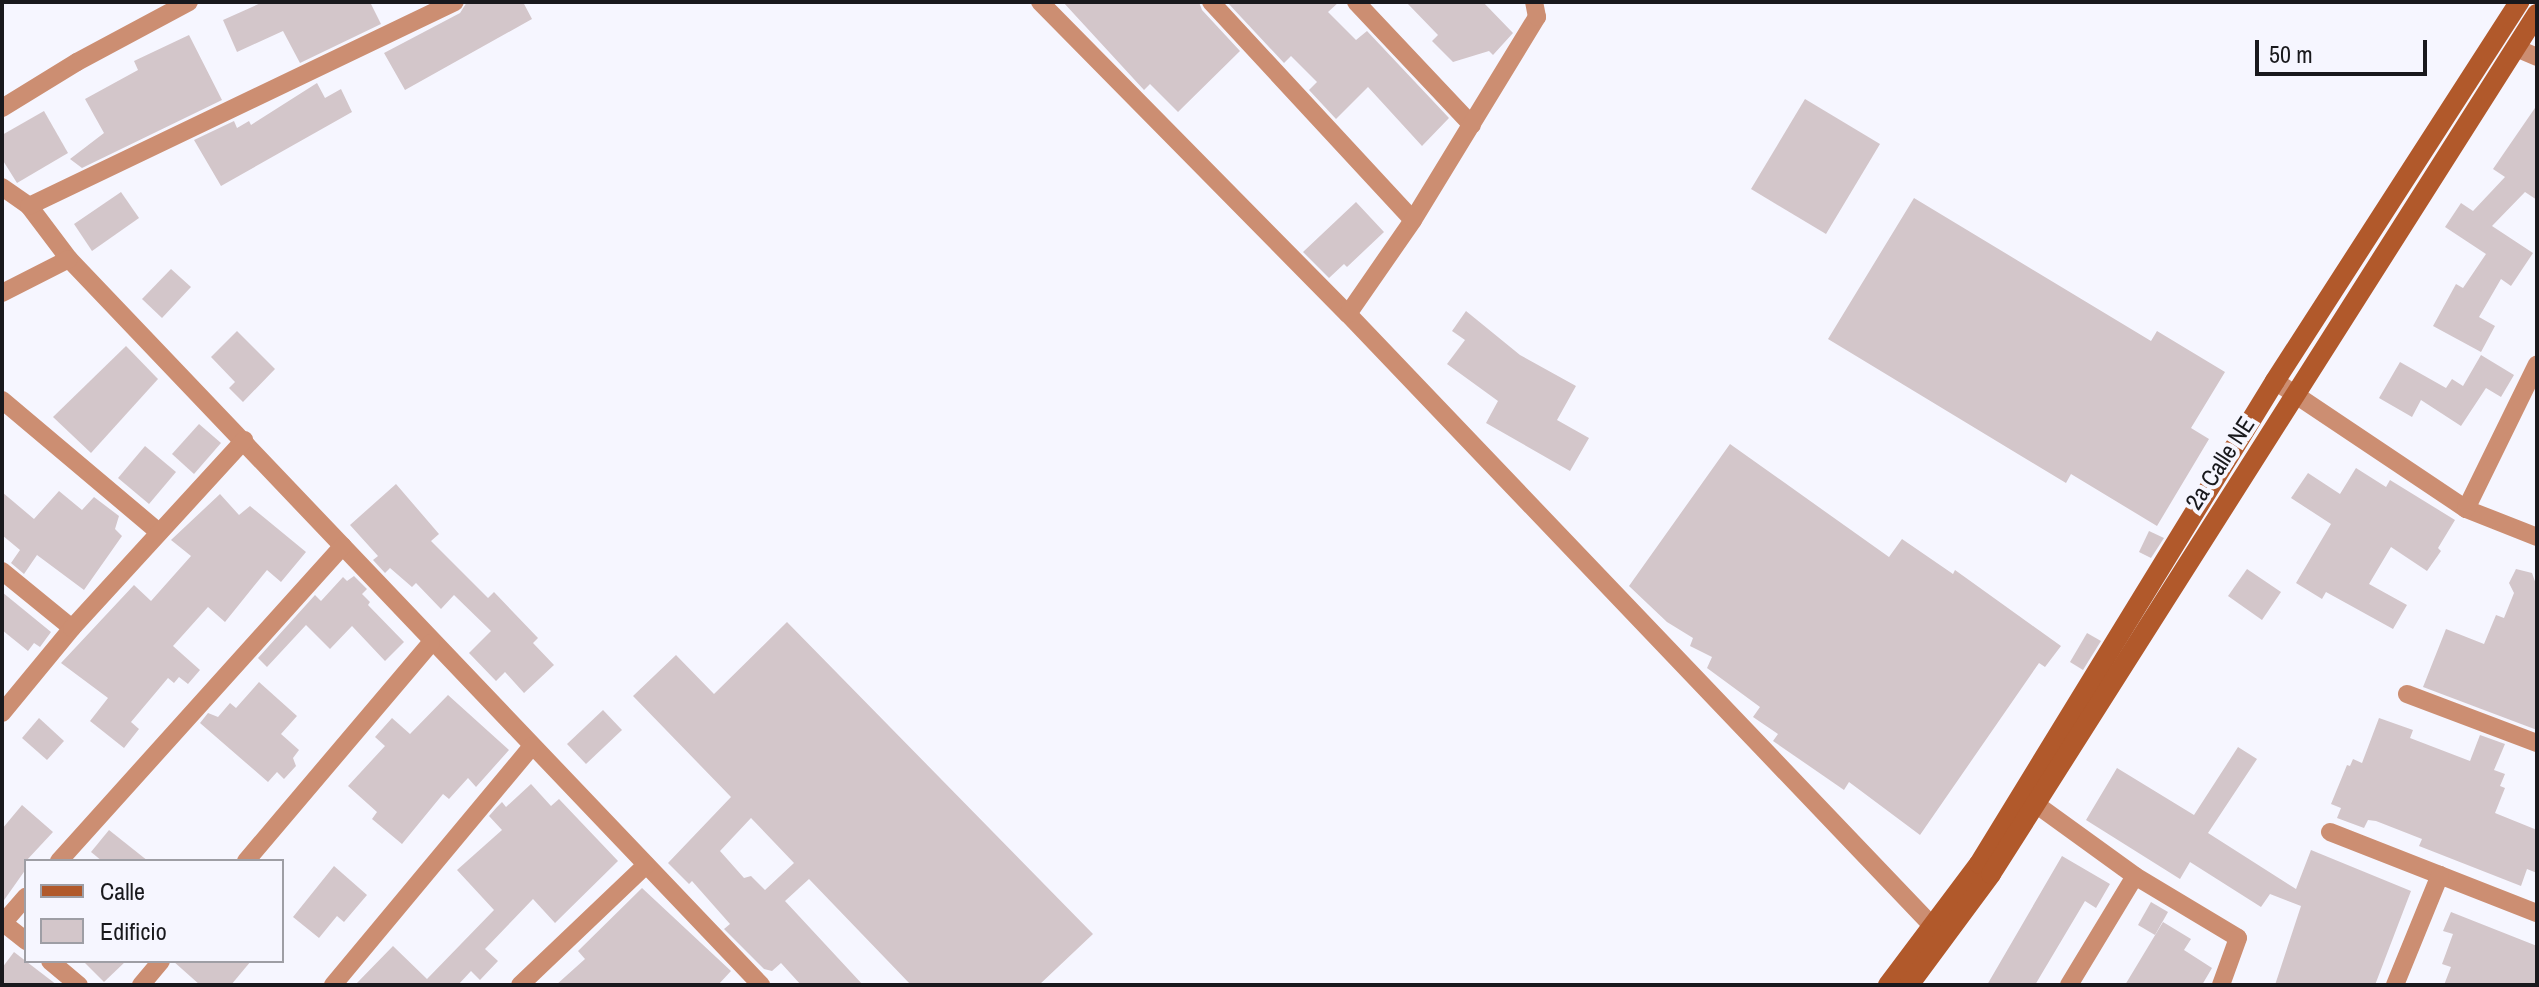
<!DOCTYPE html>
<html>
<head>
<meta charset="utf-8">
<style>
	body { margin:0 }
	#map { position:relative; width:2539px; height:987px; overflow:hidden; background:#f6f6ff; font-family:"Archivo Narrow",sans-serif }
	div>[style] { position:absolute }
	.building>* { inset:0; background:#d3c6ca }
	.minor>* { height:18px; margin:-9px; padding:0 9px; transform-origin:9px; border-radius:9px; background:#cc8e72 }
	.secondary>* { height:20px; margin:-10px; padding:0 10px; transform-origin:10px; border-radius:10px; background:#b1592b }
	span { translate:-50% -50%; white-space:nowrap; text-align:center; line-height:1.15; -webkit-text-stroke:8px #f6f6ff; paint-order:stroke }
	.street-label { font-size:24px; color:#19191d }
	.frame { position:absolute; inset:0; border:4px solid #19191d; pointer-events:none }
	.legend { position:absolute; left:24px; top:859px; width:260px; height:104px; box-sizing:border-box; background:#f6f6ff; border:2px solid #9e9ea5; margin:0; padding:10px 14px; list-style:none; font-size:24px; color:#19191d }
	.legend li { display:flex; align-items:center; gap:16px; height:40px }
	.legend b { width:40px; border:2px solid #9e9ea5 }
	.scale { position:absolute; left:2255px; top:40px; width:172px; height:36px; box-sizing:border-box; border:4px solid #19191d; border-top:0; padding-left:10px; font-size:24px; line-height:28px; white-space:nowrap; color:#19191d; -webkit-text-stroke:6px #f6f6ff; paint-order:stroke }
</style>
</head>
<body>
<div id="map">
	<div class="building">
		<i style="clip-path:polygon(263px 2px,370px 2px,381px 24px,300px 63px,283px 31px,237px 52px,223px 20px)"></i>
		<i style="clip-path:polygon(467px 2px,523px 2px,532px 19px,405px 90px,384px 53px,460px 13px)"></i>
		<i style="clip-path:polygon(1063px 2px,1199px 2px,1202px 10px,1240px 51px,1178px 112px,1150px 84px,1144px 90px)"></i>
		<i style="clip-path:polygon(1227px 2px,1339px 2px,1328px 12px,1356px 40px,1367px 31px,1449px 118px,1422px 146px,1368px 87px,1336px 119px,1309px 90px,1317px 82px,1291px 56px,1284px 63px)"></i>
		<i style="clip-path:polygon(1406px 2px,1483px 2px,1513px 33px,1493px 55px,1489px 51px,1453px 62px,1432px 41px,1438px 35px)"></i>
		<i style="clip-path:polygon(189px 35px,222px 100px,82px 168px,70px 159px,104px 133px,85px 99px,138px 70px,134px 61px)"></i>
		<i style="clip-path:polygon(317px 83px,325px 98px,341px 89px,352px 112px,221px 186px,194px 140px,234px 121px,237px 128px,249px 121px,251px 125px)"></i>
		<i style="clip-path:polygon(1805px 99px,1880px 144px,1826px 234px,1751px 189px)"></i>
		<i style="clip-path:polygon(2537px 105px,2537px 200px,2525px 192px,2492px 226px,2533px 253px,2511px 286px,2501px 279px,2479px 317px,2495px 326px,2481px 352px,2433px 326px,2456px 284px,2463px 288px,2486px 254px,2445px 227px,2461px 203px,2473px 211px,2505px 177px,2493px 169px)"></i>
		<i style="clip-path:polygon(44px 111px,68px 153px,17px 183px,2px 159px,2px 135px)"></i>
		<i style="clip-path:polygon(121px 192px,139px 218px,92px 251px,74px 224px)"></i>
		<i style="clip-path:polygon(1914px 198px,2151px 341px,2157px 331px,2225px 372px,2191px 428px,2209px 439px,2157px 526px,2071px 474px,2066px 483px,1828px 339px)"></i>
		<i style="clip-path:polygon(1356px 202px,1384px 232px,1347px 267px,1344px 264px,1329px 278px,1303px 252px)"></i>
		<i style="clip-path:polygon(171px 269px,191px 287px,162px 318px,142px 299px)"></i>
		<i style="clip-path:polygon(1466px 311px,1520px 355px,1576px 386px,1557px 420px,1589px 438px,1570px 471px,1486px 423px,1498px 401px,1447px 364px,1465px 340px,1452px 331px)"></i>
		<i style="clip-path:polygon(237px 331px,275px 369px,243px 402px,229px 388px,235px 382px,211px 357px)"></i>
		<i style="clip-path:polygon(126px 346px,158px 379px,91px 453px,53px 417px)"></i>
		<i style="clip-path:polygon(2481px 355px,2514px 375px,2501px 397px,2486px 388px,2461px 426px,2421px 400px,2412px 417px,2379px 398px,2400px 362px,2446px 388px,2452px 379px,2463px 386px)"></i>
		<i style="clip-path:polygon(199px 424px,221px 443px,194px 474px,172px 454px)"></i>
		<i style="clip-path:polygon(1730px 444px,1889px 557px,1902px 539px,1953px 574px,1955px 570px,2061px 646px,2045px 667px,2039px 663px,1920px 835px,1849px 782px,1844px 790px,1773px 741px,1778px 734px,1753px 717px,1760px 707px,1707px 668px,1712px 657px,1690px 646px,1693px 638px,1667px 622px,1629px 586px)"></i>
		<i style="clip-path:polygon(145px 446px,176px 472px,149px 504px,118px 478px)"></i>
		<i style="clip-path:polygon(2356px 468px,2386px 487px,2390px 480px,2455px 520px,2438px 548px,2441px 551px,2427px 571px,2391px 547px,2369px 584px,2407px 605px,2393px 629px,2326px 592px,2322px 599px,2296px 583px,2331px 524px,2291px 498px,2308px 473px,2340px 494px)"></i>
		<i style="clip-path:polygon(396px 484px,439px 534px,431px 541px,488px 598px,494px 592px,538px 638px,533px 643px,554px 665px,524px 693px,505px 672px,496px 681px,469px 653px,491px 631px,454px 595px,441px 609px,416px 583px,412px 587px,390px 568px,385px 573px,373px 560px,378px 556px,350px 525px)"></i>
		<i style="clip-path:polygon(59px 491px,82px 510px,94px 497px,119px 516px,115px 529px,122px 536px,84px 590px,37px 555px,24px 574px,11px 563px,20px 550px,2px 535px,2px 492px,34px 519px)"></i>
		<i style="clip-path:polygon(220px 494px,239px 515px,250px 506px,306px 552px,281px 582px,267px 570px,225px 622px,208px 607px,173px 646px,200px 670px,188px 684px,179px 677px,174px 683px,168px 678px,131px 722px,139px 729px,124px 748px,90px 721px,108px 698px,61px 663px,134px 585px,151px 601px,191px 556px,171px 540px)"></i>
		<i style="clip-path:polygon(2149px 531px,2164px 538px,2151px 558px,2139px 552px)"></i>
		<i style="clip-path:polygon(2247px 569px,2281px 592px,2262px 620px,2228px 596px)"></i>
		<i style="clip-path:polygon(2516px 569px,2532px 573px,2537px 587px,2537px 730px,2423px 687px,2446px 629px,2484px 644px,2496px 615px,2504px 618px,2514px 593px,2509px 583px)"></i>
		<i style="clip-path:polygon(354px 576px,367px 589px,362px 594px,370px 602px,368px 605px,404px 642px,385px 661px,352px 626px,330px 649px,306px 625px,267px 667px,258px 658px,315px 595px,321px 601px,343px 577px,347px 581px)"></i>
		<i style="clip-path:polygon(2px 592px,51px 632px,40px 647px,34px 643px,28px 651px,2px 630px)"></i>
		<i style="clip-path:polygon(evenodd,787px 622px,1093px 934px,1039px 985px,911px 985px,809px 879px,785px 901px,863px 985px,801px 985px,781px 963px,772px 971px,764px 969px,724px 929px,730px 924px,692px 881px,689px 884px,668px 863px,731px 797px,633px 696px,676px 655px,714px 694px,787px 622px,751px 818px,794px 863px,765px 890px,751px 876px,744px 878px,720px 851px,751px 818px)"></i>
		<i style="clip-path:polygon(2087px 633px,2101px 641px,2083px 670px,2070px 662px)"></i>
		<i style="clip-path:polygon(259px 682px,297px 716px,281px 734px,299px 750px,293px 758px,296px 766px,284px 779px,277px 772px,268px 782px,200px 723px,208px 713px,218px 717px,230px 703px,236px 708px)"></i>
		<i style="clip-path:polygon(448px 695px,509px 750px,476px 787px,468px 778px,449px 799px,443px 794px,402px 844px,372px 819px,377px 812px,348px 786px,385px 746px,375px 737px,392px 718px,410px 734px)"></i>
		<i style="clip-path:polygon(603px 710px,622px 730px,586px 764px,567px 744px)"></i>
		<i style="clip-path:polygon(39px 718px,64px 741px,47px 760px,22px 738px)"></i>
		<i style="clip-path:polygon(2379px 718px,2413px 730px,2410px 738px,2470px 761px,2480px 735px,2505px 744px,2494px 770px,2505px 774px,2500px 786px,2505px 788px,2495px 813px,2537px 830px,2537px 873px,2527px 869px,2521px 886px,2419px 846px,2422px 839px,2376px 821px,2368px 820px,2364px 828px,2337px 818px,2341px 808px,2331px 804px,2347px 765px,2350px 766px,2353px 759px,2362px 763px)"></i>
		<i style="clip-path:polygon(2238px 747px,2257px 759px,2208px 833px,2296px 889px,2311px 850px,2411px 891px,2375px 985px,2275px 985px,2301px 906px,2270px 894px,2261px 907px,2190px 862px,2180px 879px,2086px 820px,2117px 768px,2194px 815px)"></i>
		<i style="clip-path:polygon(531px 784px,551px 806px,559px 799px,618px 861px,555px 923px,533px 899px,485px 949px,498px 961px,480px 980px,471px 971px,458px 985px,355px 985px,393px 946px,427px 979px,494px 910px,457px 870px,502px 830px,489px 816px,497px 807px,502px 802px,506px 807px)"></i>
		<i style="clip-path:polygon(22px 805px,53px 832px,26px 861px,26px 869px,2px 903px,2px 829px)"></i>
		<i style="clip-path:polygon(109px 830px,148px 861px,102px 861px,91px 852px)"></i>
		<i style="clip-path:polygon(2062px 856px,2110px 884px,2096px 908px,2085px 901px,2035px 985px,1987px 985px)"></i>
		<i style="clip-path:polygon(334px 866px,367px 895px,344px 922px,337px 916px,319px 938px,293px 917px)"></i>
		<i style="clip-path:polygon(642px 888px,731px 971px,718px 985px,556px 985px,585px 959px,578px 951px)"></i>
		<i style="clip-path:polygon(2151px 902px,2168px 912px,2155px 935px,2138px 925px)"></i>
		<i style="clip-path:polygon(2451px 912px,2537px 946px,2537px 985px,2444px 985px,2451px 967px,2442px 964px,2453px 934px,2443px 931px)"></i>
		<i style="clip-path:polygon(2163px 922px,2191px 939px,2184px 950px,2212px 968px,2202px 985px,2125px 985px)"></i>
		<i style="clip-path:polygon(14px 952px,57px 985px,2px 985px,2px 968px)"></i>
		<i style="clip-path:polygon(83px 961px,126px 961px,104px 982px)"></i>
		<i style="clip-path:polygon(173px 961px,251px 961px,231px 985px,200px 985px)"></i>
	</div>
	<div class="minor">
		<i style="left:1040px;top:2px;width:438px;rotate:45.4deg"></i>
		<i style="left:1348px;top:314px;width:859px;rotate:46.32deg"></i>
		<i style="left:1211px;top:2px;width:297px;rotate:47.2deg"></i>
		<i style="left:1356px;top:2px;width:169px;rotate:46.7deg"></i>
		<i style="left:2516px;top:48px;width:23px;rotate:23deg"></i>
		<i style="left:2px;top:108px;width:88px;rotate:-31.5deg"></i>
		<i style="left:77px;top:62px;width:127px;rotate:-28.2deg"></i>
		<i style="left:2px;top:187px;width:33px;rotate:35deg"></i>
		<i style="left:29px;top:206px;width:66px;rotate:53deg"></i>
		<i style="left:69px;top:259px;width:1003px;rotate:46.37deg"></i>
		<i style="left:29px;top:206px;width:472px;rotate:-25.6deg"></i>
		<i style="left:2px;top:293px;width:75px;rotate:-26.9deg"></i>
		<i style="left:1348px;top:314px;width:114px;rotate:-55.3deg"></i>
		<i style="left:1413px;top:220px;width:238px;rotate:-58.6deg"></i>
		<i style="left:1537px;top:17px;width:15px;rotate:-101deg"></i>
		<i style="left:2275px;top:381px;width:230px;rotate:33.8deg"></i>
		<i style="left:2466px;top:509px;width:76px;rotate:21.5deg"></i>
		<i style="left:2px;top:400px;width:205px;rotate:40.1deg"></i>
		<i style="left:2466px;top:509px;width:161px;rotate:-63.9deg"></i>
		<i style="left:2px;top:571px;width:90px;rotate:39.2deg"></i>
		<i style="left:2407px;top:694px;width:139px;rotate:20.7deg"></i>
		<i style="left:2px;top:713px;width:110px;rotate:-50.5deg"></i>
		<i style="left:72px;top:628px;width:255px;rotate:-47.5deg"></i>
		<i style="left:2026px;top:797px;width:135px;rotate:35.9deg"></i>
		<i style="left:2135px;top:876px;width:120px;rotate:31deg"></i>
		<i style="left:2238px;top:938px;width:50px;rotate:109.9deg"></i>
		<i style="left:2330px;top:832px;width:222px;rotate:21.4deg"></i>
		<i style="left:59px;top:861px;width:424px;rotate:-48deg"></i>
		<i style="left:246px;top:861px;width:286px;rotate:-49.7deg"></i>
		<i style="left:2px;top:922px;width:31px;rotate:38deg"></i>
		<i style="left:3px;top:923px;width:35px;rotate:-49deg"></i>
		<i style="left:50px;top:961px;width:38px;rotate:40deg"></i>
		<i style="left:141px;top:985px;width:31px;rotate:-50deg"></i>
		<i style="left:333px;top:985px;width:311px;rotate:-50.2deg"></i>
		<i style="left:520px;top:985px;width:174px;rotate:-43.6deg"></i>
		<i style="left:2069px;top:985px;width:127px;rotate:-58.8deg"></i>
		<i style="left:2395px;top:985px;width:119px;rotate:-67.8deg"></i>
	</div>
	<div class="secondary">
		<i style="left:1888px;top:985px;width:151px;rotate:-53.1deg"></i>
		<i style="left:1979px;top:864px;width:566px;rotate:-58.5deg"></i>
		<i style="left:2275px;top:381px;width:451px;rotate:-57.2deg"></i>
		<i style="left:1909px;top:985px;width:138px;rotate:-53.5deg"></i>
		<i style="left:1991px;top:874px;width:1019px;rotate:-57.59deg"></i>
	</div>
	<div class="street-label">
		<span style="left:2220px;top:463px;rotate:-57deg">2a Calle NE</span>
	</div>
	<div class="frame"></div>
	<ul class="legend">
	<li><b style="height:10px;background:#b1592b"></b>Calle</li>
	<li><b style="height:22px;background:#d3c6ca"></b>Edificio</li>
	</ul>
	<div class="scale">50 m</div>
</div>
</body>
</html>
